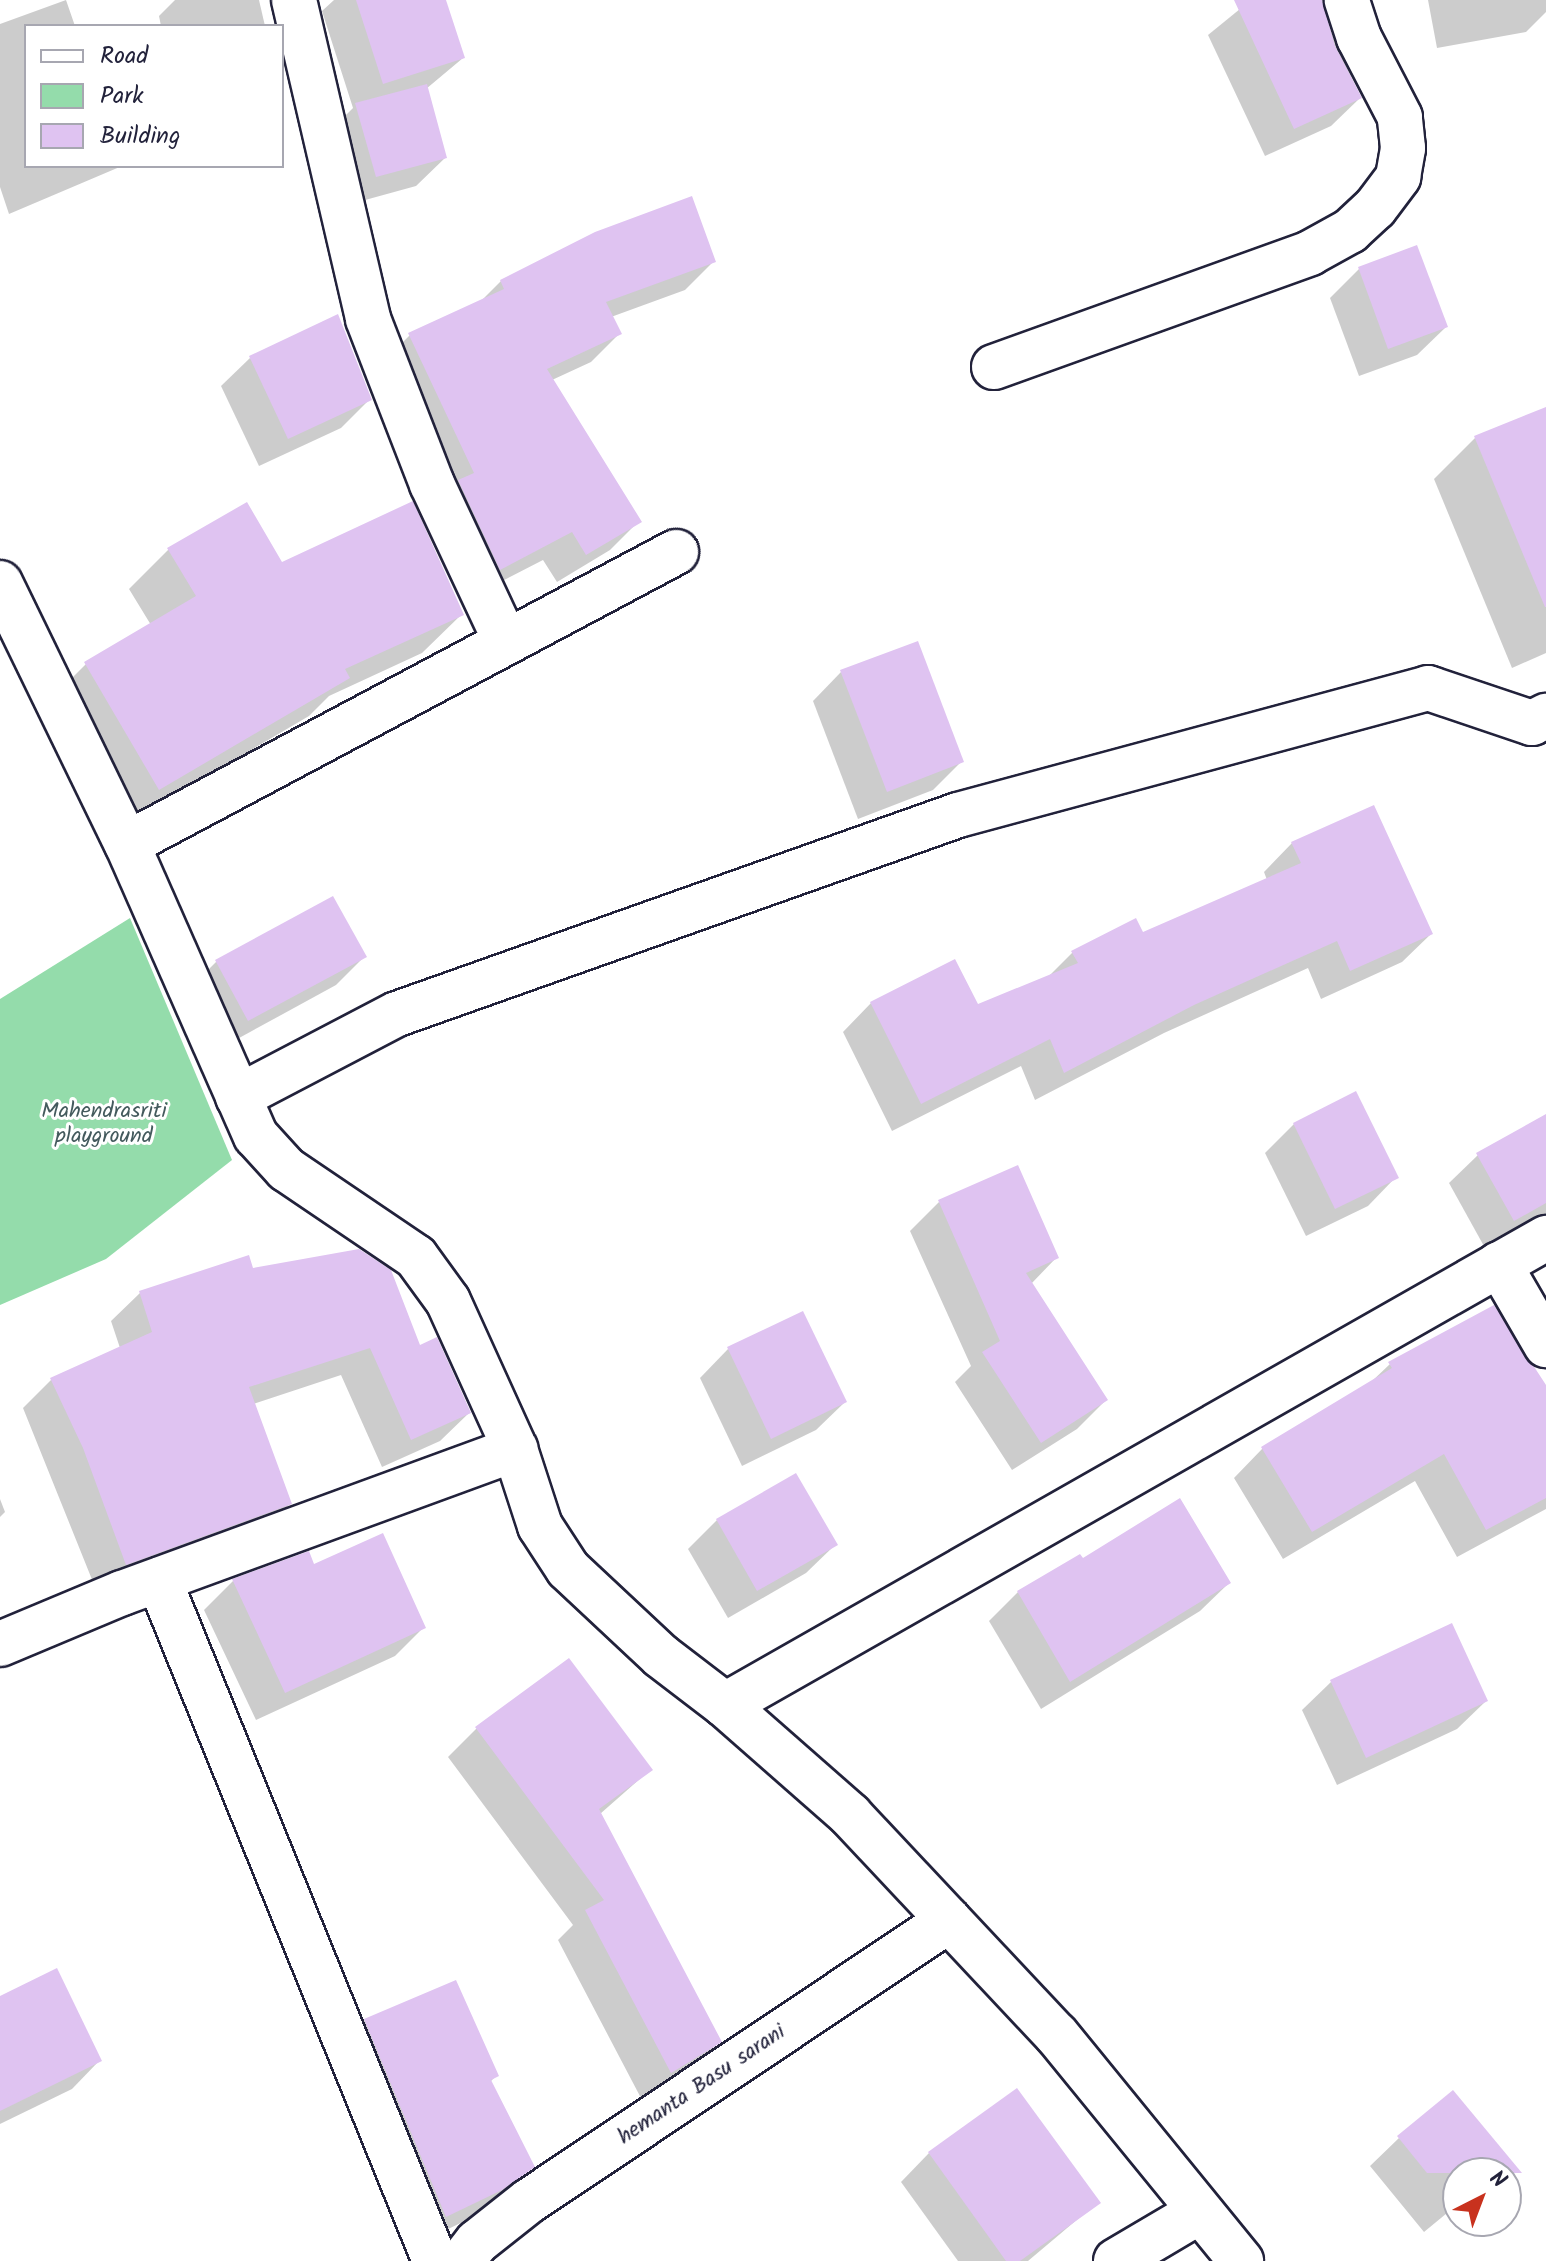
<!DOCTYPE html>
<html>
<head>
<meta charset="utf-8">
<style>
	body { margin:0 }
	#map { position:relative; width:1546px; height:2261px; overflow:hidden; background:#fff; font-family:Kalam,sans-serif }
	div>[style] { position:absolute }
	.green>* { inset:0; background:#94dcab }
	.shadow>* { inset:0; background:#0003 }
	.building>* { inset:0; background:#dfc3f1 }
	.roads { filter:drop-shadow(2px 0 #22223b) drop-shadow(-2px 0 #22223b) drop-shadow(0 2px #22223b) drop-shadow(0 -2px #22223b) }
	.minor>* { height:44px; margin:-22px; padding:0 22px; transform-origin:22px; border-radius:22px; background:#fff }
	span { translate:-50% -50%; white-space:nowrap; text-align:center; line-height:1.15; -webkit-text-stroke:6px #fff; paint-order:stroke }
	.park-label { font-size:22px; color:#445a5d }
	.street-label { font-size:22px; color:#22223b }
	.legend { position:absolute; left:24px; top:24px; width:260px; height:144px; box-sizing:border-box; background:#fff; border:2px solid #a7a7b1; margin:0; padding:10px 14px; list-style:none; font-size:24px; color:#22223b }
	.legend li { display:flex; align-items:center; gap:16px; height:40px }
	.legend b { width:40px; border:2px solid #a7a7b1 }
	.north { position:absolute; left:1442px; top:2157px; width:80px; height:80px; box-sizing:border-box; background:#fff; border:2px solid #a7a7b1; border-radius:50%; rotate:42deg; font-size:22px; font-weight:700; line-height:32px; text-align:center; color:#22223b }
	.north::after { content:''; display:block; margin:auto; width:28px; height:36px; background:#c8321e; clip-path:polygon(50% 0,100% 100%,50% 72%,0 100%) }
</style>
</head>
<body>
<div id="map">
	<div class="green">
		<i style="clip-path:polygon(130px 918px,232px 1160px,106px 1259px,0 1305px,0 999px)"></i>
	</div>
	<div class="shadow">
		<i style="clip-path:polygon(66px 0,75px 26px,26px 26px,26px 166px,122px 166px,9px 214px,0 187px,0 24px)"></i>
		<i style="clip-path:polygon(175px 0,259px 0,265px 26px,161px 26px,159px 16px)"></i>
		<i style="clip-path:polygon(334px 0,444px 0,463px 58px,426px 89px,445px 158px,416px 186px,347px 205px,328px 133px,353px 108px,322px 11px)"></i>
		<i style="clip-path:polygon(1251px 0,1317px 0,1360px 98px,1331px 126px,1265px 156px,1208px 35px)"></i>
		<i style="clip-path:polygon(1428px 0,1546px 0,1546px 12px,1526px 32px,1437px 48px)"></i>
		<i style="clip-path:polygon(713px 262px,685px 290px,611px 317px,619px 334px,591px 362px,552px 380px,639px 521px,610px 550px,557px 582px,543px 560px,471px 597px,381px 364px,410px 335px,480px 302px,501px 281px)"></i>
		<i style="clip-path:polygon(1359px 269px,1446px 327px,1417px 355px,1359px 376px,1330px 298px)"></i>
		<i style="clip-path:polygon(250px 358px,370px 399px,341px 428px,259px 466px,221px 386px)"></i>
		<i style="clip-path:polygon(1546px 409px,1546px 653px,1512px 668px,1434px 479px,1475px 438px)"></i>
		<i style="clip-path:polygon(246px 504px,281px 564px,461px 615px,422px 653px,329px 696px,309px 716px,120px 827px,47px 703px,86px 664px,151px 625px,129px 589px,168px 550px)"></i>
		<i style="clip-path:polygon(841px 672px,962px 761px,933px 790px,858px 819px,813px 701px)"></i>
		<i style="clip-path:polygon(1292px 843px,1431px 934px,1402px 962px,1321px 999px,1308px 968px,1164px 1033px,1035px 1100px,1021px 1066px,892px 1131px,843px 1032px,871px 1003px,977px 1007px,1047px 978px,1073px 952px,1143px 935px,1267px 880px,1264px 872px)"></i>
		<i style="clip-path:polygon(365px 956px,336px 985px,219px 1049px,188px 990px,216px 962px)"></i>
		<i style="clip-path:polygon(1546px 1117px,1546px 1214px,1485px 1248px,1449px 1183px,1478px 1155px)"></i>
		<i style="clip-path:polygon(1294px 1124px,1396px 1177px,1368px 1206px,1306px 1236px,1265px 1153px)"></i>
		<i style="clip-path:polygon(939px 1202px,1057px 1257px,1031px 1284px,1106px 1400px,1077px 1429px,1012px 1470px,955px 1382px,971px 1366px,910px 1231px)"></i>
		<i style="clip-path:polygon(252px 1270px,419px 1347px,469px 1413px,440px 1441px,382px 1467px,341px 1375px,253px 1404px,290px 1504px,261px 1532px,97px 1592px,23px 1408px,51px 1380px,120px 1348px,111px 1321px,140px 1293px)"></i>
		<i style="clip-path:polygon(728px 1349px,845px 1402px,816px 1430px,742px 1466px,700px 1378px)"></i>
		<i style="clip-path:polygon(1390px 1364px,1546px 1401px,1546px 1509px,1457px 1557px,1415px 1481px,1283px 1559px,1234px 1478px,1262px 1449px,1370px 1383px)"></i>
		<i style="clip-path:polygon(0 1499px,5px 1512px,0 1517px)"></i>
		<i style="clip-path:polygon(717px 1520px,835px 1545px,806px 1573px,728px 1618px,688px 1549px)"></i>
		<i style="clip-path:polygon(308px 1554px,313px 1567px,424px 1627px,395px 1656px,256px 1720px,204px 1610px,233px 1581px)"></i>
		<i style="clip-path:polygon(1082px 1561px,1229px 1583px,1200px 1611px,1041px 1709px,989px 1621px,1018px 1592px)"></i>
		<i style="clip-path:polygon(568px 1661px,650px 1770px,600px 1814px,719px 2042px,691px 2070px,642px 2100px,558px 1940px,573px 1925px,448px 1757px,476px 1729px)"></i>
		<i style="clip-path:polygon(1331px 1682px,1486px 1701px,1457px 1729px,1337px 1785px,1302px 1710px)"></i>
		<i style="clip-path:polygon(0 1998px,100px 2060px,72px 2089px,0 2124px)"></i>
		<i style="clip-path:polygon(365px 2020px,496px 2076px,490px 2082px,532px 2167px,471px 2218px,417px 2244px,336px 2049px)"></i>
		<i style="clip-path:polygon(1399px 2138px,1493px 2173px,1458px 2173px,1458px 2204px,1424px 2232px,1370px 2166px)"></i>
		<i style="clip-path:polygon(929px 2153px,1098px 2202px,1028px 2261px,958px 2261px,901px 2182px)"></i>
	</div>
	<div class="building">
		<i style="clip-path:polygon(356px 0,446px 0,465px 58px,383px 84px)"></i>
		<i style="clip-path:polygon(1234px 0,1322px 0,1335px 46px,1362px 98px,1294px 129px)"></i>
		<i style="clip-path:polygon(427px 84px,447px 158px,376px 177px,355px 103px)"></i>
		<i style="clip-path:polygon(692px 196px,716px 262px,606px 302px,622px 334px,547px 369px,642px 522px,586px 555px,572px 532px,500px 570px,458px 480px,474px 473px,408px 333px,504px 289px,500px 280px,595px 232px)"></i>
		<i style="clip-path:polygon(1417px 245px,1448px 327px,1388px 349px,1358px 267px)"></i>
		<i style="clip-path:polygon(338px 314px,372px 400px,288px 439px,249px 356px)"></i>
		<i style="clip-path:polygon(1546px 407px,1546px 607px,1545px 607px,1474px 436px)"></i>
		<i style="clip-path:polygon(413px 501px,464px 615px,345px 669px,350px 678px,159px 790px,84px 662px,196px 596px,167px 548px,247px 502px,282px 562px)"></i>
		<i style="clip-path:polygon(918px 641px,964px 762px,887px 792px,840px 670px)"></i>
		<i style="clip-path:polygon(1374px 805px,1433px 934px,1350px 971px,1337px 941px,1194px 1005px,1064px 1073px,1050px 1039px,921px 1104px,870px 1002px,955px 959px,978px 1004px,1078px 963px,1071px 951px,1136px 918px,1143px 932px,1301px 863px,1291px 842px)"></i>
		<i style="clip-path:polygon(333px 896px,367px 957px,248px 1021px,215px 960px)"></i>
		<i style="clip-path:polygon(1356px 1091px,1399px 1178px,1335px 1209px,1293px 1123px)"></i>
		<i style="clip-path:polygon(1546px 1114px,1546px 1203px,1514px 1221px,1476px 1153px)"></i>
		<i style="clip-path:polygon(1018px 1165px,1059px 1258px,1026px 1273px,1108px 1400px,1041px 1443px,982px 1352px,1000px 1341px,938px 1200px)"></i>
		<i style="clip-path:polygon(359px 1249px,391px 1270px,420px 1345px,437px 1337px,471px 1413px,411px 1440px,370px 1348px,249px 1387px,292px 1504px,126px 1565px,83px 1448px,50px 1378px,152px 1332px,139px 1291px,249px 1255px,253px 1268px)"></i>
		<i style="clip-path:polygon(1494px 1305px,1546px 1385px,1546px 1498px,1486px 1530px,1444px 1454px,1312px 1532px,1261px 1447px,1392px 1368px,1388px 1362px)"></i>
		<i style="clip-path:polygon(803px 1311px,847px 1402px,771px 1439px,727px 1347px)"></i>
		<i style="clip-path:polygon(796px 1473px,838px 1545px,757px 1591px,716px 1519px)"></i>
		<i style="clip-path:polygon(1180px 1498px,1231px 1583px,1070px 1682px,1017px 1591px,1080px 1554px,1083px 1558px)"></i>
		<i style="clip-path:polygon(383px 1533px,426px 1628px,285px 1693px,232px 1579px,309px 1551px,314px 1564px)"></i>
		<i style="clip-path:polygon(1452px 1623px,1488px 1701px,1366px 1758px,1330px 1680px)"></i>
		<i style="clip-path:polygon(569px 1658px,653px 1770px,599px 1809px,722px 2042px,671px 2073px,585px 1910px,604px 1900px,475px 1727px)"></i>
		<i style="clip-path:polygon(57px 1968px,102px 2061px,0 2111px,0 1996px)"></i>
		<i style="clip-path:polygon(456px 1980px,499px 2076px,491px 2080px,535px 2167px,502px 2190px,446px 2217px,364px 2019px)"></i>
		<i style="clip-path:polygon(1017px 2088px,1101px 2203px,1020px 2261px,1006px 2261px,928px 2152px)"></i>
		<i style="clip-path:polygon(1453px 2090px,1522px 2173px,1427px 2173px,1397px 2136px)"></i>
	</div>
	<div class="roads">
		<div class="minor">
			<i style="left:294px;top:0;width:327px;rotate:76.9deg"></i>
			<i style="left:368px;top:319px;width:177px;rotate:68.8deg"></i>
			<i style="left:432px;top:484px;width:174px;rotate:64.9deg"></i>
			<i style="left:994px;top:367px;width:336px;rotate:-19.8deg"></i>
			<i style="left:1310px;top:253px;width:46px;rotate:-28.8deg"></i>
			<i style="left:1350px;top:231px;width:34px;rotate:-43deg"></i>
			<i style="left:1375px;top:208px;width:39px;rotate:-53deg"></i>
			<i style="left:1398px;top:177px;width:29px;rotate:-80deg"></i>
			<i style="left:1403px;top:148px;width:31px;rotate:-96deg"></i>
			<i style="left:1400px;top:117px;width:89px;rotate:-117.4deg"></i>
			<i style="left:1359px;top:38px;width:40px;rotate:-108deg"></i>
			<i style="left:0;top:583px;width:290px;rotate:64.1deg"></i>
			<i style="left:127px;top:844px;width:319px;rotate:66.2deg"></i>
			<i style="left:256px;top:1136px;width:45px;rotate:47.7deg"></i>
			<i style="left:286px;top:1169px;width:157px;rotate:34.1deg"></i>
			<i style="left:416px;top:1257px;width:54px;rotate:54deg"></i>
			<i style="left:448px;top:1301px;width:162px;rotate:65.6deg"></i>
			<i style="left:515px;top:1449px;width:81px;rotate:72deg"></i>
			<i style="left:540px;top:1526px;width:51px;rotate:56.9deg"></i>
			<i style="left:568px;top:1569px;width:127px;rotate:43.1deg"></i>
			<i style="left:661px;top:1656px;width:81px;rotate:37.4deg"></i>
			<i style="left:725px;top:1705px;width:167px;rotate:41.3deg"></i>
			<i style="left:850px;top:1815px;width:301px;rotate:46.8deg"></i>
			<i style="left:1056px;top:2034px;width:293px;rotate:50.8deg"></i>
			<i style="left:127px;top:844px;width:622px;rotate:-28.01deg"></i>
			<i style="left:238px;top:1097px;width:179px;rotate:-27.6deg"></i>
			<i style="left:397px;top:1014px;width:595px;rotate:-19.53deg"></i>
			<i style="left:958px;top:815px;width:487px;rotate:-15.1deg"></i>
			<i style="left:1428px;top:688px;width:110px;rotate:18.6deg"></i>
			<i style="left:1532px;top:723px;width:16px;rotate:-27deg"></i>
			<i style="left:1499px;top:1264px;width:94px;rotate:59.9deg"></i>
			<i style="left:159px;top:1580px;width:735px;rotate:67.94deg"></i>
			<i style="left:0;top:1644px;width:132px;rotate:-22.7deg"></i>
			<i style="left:122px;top:1593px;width:419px;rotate:-20.1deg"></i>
			<i style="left:725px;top:1705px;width:945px;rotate:-29.63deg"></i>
			<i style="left:462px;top:2261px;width:24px;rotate:-52deg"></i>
			<i style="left:477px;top:2242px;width:66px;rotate:-38.3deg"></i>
			<i style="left:529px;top:2201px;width:505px;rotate:-33.78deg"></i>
			<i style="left:1116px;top:2261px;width:96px;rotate:-30.6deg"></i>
		</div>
	</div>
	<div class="park-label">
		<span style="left:104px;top:1124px">Mahendrasriti<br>playground</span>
	</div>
	<div class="street-label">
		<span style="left:702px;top:2085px;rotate:-34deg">hemanta Basu sarani</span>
	</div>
	<ul class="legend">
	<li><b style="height:10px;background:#fff"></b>Road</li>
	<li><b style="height:22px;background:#94dcab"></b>Park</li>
	<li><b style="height:22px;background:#dfc3f1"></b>Building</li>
	</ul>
	<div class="north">N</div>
</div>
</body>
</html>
